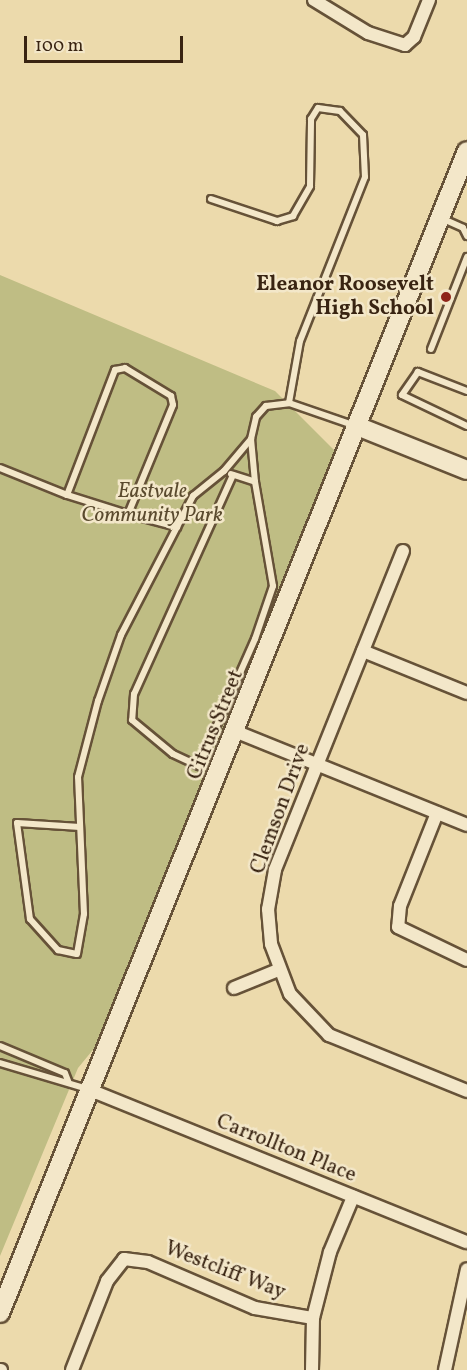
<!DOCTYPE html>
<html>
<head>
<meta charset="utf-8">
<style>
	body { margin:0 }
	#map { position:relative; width:467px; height:1370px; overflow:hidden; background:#ecdaac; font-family:Vollkorn,serif }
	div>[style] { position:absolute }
	.green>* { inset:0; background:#bfbd84 }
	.roads { filter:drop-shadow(2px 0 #665238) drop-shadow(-2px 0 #665238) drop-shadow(0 2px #665238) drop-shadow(0 -2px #665238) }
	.lane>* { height:6px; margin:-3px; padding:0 3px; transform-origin:3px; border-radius:3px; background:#f3e7c9 }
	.street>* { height:12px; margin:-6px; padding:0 6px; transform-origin:6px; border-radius:6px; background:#f3e7c9 }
	.secondary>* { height:18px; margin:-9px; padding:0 9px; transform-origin:9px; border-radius:9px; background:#f3e7c9 }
	.dots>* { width:16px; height:16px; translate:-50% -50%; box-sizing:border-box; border:3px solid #f3e7c9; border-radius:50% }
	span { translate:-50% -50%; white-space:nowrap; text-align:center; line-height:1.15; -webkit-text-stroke:5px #f3e7c9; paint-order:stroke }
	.poi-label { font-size:21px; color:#392412; font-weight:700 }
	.right { translate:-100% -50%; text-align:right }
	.park-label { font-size:21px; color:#5a4a2e; font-style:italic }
	.street-label { font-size:21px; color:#392412 }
	.scale { position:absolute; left:24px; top:36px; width:159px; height:27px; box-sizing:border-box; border:3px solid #392412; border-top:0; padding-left:8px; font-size:18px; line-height:21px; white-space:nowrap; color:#392412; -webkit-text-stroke:4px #f3e7c9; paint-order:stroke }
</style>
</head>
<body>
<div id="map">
	<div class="green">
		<i style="clip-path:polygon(0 275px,275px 391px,336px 452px,101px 1040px,78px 1068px,0 1256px)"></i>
	</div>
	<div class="roads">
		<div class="lane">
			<i style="left:211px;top:199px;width:70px;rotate:18.4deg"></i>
			<i style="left:277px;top:221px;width:17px;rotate:-17deg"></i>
			<i style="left:293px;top:216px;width:34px;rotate:-60deg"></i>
			<i style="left:310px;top:186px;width:67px;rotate:-89.1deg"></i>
			<i style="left:311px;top:119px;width:13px;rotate:-58deg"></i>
			<i style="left:318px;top:108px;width:22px;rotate:8deg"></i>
			<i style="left:340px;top:111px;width:33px;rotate:46deg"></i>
			<i style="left:363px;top:135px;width:42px;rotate:87.3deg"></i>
			<i style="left:365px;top:177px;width:176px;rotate:111.6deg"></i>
			<i style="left:300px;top:341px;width:63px;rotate:100.1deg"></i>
			<i style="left:441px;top:218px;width:24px;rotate:24deg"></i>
			<i style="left:463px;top:228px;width:9px;rotate:63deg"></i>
			<i style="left:431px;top:349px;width:99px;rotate:-68.6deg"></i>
			<i style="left:467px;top:391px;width:53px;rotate:-158.8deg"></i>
			<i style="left:418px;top:372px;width:28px;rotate:125deg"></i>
			<i style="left:402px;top:395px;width:72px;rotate:25.5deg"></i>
			<i style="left:0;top:468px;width:72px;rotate:21.9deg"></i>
			<i style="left:231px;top:474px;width:25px;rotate:18deg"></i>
			<i style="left:233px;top:475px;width:240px;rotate:114.3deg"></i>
			<i style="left:134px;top:694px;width:26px;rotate:94deg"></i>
			<i style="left:132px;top:720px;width:53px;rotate:39.7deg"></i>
			<i style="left:173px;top:754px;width:29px;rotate:25deg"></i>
			<i style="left:199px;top:766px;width:139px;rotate:-66.2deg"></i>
			<i style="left:255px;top:639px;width:56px;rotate:-71.2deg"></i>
			<i style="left:273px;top:586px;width:106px;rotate:-99.8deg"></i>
			<i style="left:255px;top:482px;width:43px;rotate:-95.3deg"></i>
			<i style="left:251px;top:439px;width:23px;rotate:-77deg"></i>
			<i style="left:256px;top:417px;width:15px;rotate:-48deg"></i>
			<i style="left:266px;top:406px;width:23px;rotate:-7deg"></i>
			<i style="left:289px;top:403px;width:68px;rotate:19deg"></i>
			<i style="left:128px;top:514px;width:64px;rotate:-162.7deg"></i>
			<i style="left:67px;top:495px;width:134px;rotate:-69deg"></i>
			<i style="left:115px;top:370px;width:10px;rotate:-11deg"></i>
			<i style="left:125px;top:368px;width:54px;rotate:31.3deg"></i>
			<i style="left:171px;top:396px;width:9px;rotate:77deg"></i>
			<i style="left:173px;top:405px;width:118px;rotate:112.4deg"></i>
			<i style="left:128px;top:514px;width:51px;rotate:14.9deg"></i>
			<i style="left:80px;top:827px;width:63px;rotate:-176.4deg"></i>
			<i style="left:17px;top:823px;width:97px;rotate:82.3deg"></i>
			<i style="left:30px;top:919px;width:42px;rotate:47.9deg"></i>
			<i style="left:58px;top:950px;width:19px;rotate:12deg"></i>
			<i style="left:77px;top:954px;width:41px;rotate:-80.1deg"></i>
			<i style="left:84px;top:914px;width:137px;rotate:-92.5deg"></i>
			<i style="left:78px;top:777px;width:79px;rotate:-75.3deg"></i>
			<i style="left:98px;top:701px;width:70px;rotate:-70.8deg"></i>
			<i style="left:121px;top:635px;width:157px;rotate:-62.6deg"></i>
			<i style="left:193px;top:496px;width:40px;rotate:-39deg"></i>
			<i style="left:224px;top:471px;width:42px;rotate:-49.8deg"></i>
			<i style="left:0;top:1046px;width:70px;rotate:22.6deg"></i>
			<i style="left:65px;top:1073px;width:9px;rotate:69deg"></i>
			<i style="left:0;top:1063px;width:91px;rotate:16.6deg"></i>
		</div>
		<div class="street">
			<i style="left:314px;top:0;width:63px;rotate:31.4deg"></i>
			<i style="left:368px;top:33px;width:39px;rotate:18deg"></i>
			<i style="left:405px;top:45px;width:12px;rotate:-42deg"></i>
			<i style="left:414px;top:37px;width:40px;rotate:-68deg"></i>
			<i style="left:403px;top:551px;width:344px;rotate:111.9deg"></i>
			<i style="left:275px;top:870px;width:40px;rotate:100deg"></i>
			<i style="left:268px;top:909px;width:35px;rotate:85deg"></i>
			<i style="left:271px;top:944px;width:53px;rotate:69.2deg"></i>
			<i style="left:290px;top:994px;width:57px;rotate:46.4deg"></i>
			<i style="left:329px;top:1035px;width:149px;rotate:22.1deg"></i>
			<i style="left:363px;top:651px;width:112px;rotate:22deg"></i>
			<i style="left:237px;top:732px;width:248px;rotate:22deg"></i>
			<i style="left:437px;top:813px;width:100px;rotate:111.7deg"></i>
			<i style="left:400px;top:906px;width:21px;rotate:95deg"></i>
			<i style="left:398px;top:927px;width:76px;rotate:25.6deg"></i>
			<i style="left:234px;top:988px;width:48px;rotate:-22.2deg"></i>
			<i style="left:90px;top:1090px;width:406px;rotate:22deg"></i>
			<i style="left:0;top:1370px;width:1px"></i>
			<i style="left:72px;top:1370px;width:96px;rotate:-68.5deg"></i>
			<i style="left:107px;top:1281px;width:28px;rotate:-52deg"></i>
			<i style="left:124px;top:1259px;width:24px;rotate:7deg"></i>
			<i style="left:148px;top:1262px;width:116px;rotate:23.3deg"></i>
			<i style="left:255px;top:1308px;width:59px;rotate:9.8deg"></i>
			<i style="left:312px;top:1370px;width:52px;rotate:-88.9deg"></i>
			<i style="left:313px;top:1318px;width:68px;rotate:-75.6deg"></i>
			<i style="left:330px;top:1252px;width:60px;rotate:-67.3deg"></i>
			<i style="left:445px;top:1370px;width:103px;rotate:-77.7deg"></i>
		</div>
		<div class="secondary">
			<i style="left:357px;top:426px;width:118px;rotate:21.8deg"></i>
			<i style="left:0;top:1313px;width:1252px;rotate:-68.11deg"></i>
		</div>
	</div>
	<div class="dots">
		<i style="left:446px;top:297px;background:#8f2418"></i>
	</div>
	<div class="poi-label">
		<span class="right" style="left:434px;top:297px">Eleanor Roosevelt<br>High School</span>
	</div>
	<div class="park-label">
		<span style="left:152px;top:504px">Eastvale<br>Community Park</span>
	</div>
	<div class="street-label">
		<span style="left:216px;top:725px;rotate:-68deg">Citrus Street</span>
		<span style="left:281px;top:809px;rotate:-70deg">Clemson Drive</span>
		<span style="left:286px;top:1149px;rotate:22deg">Carrollton Place</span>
		<span style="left:225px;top:1271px;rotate:21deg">Westcliff Way</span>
	</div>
	<div class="scale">100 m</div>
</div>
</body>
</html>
